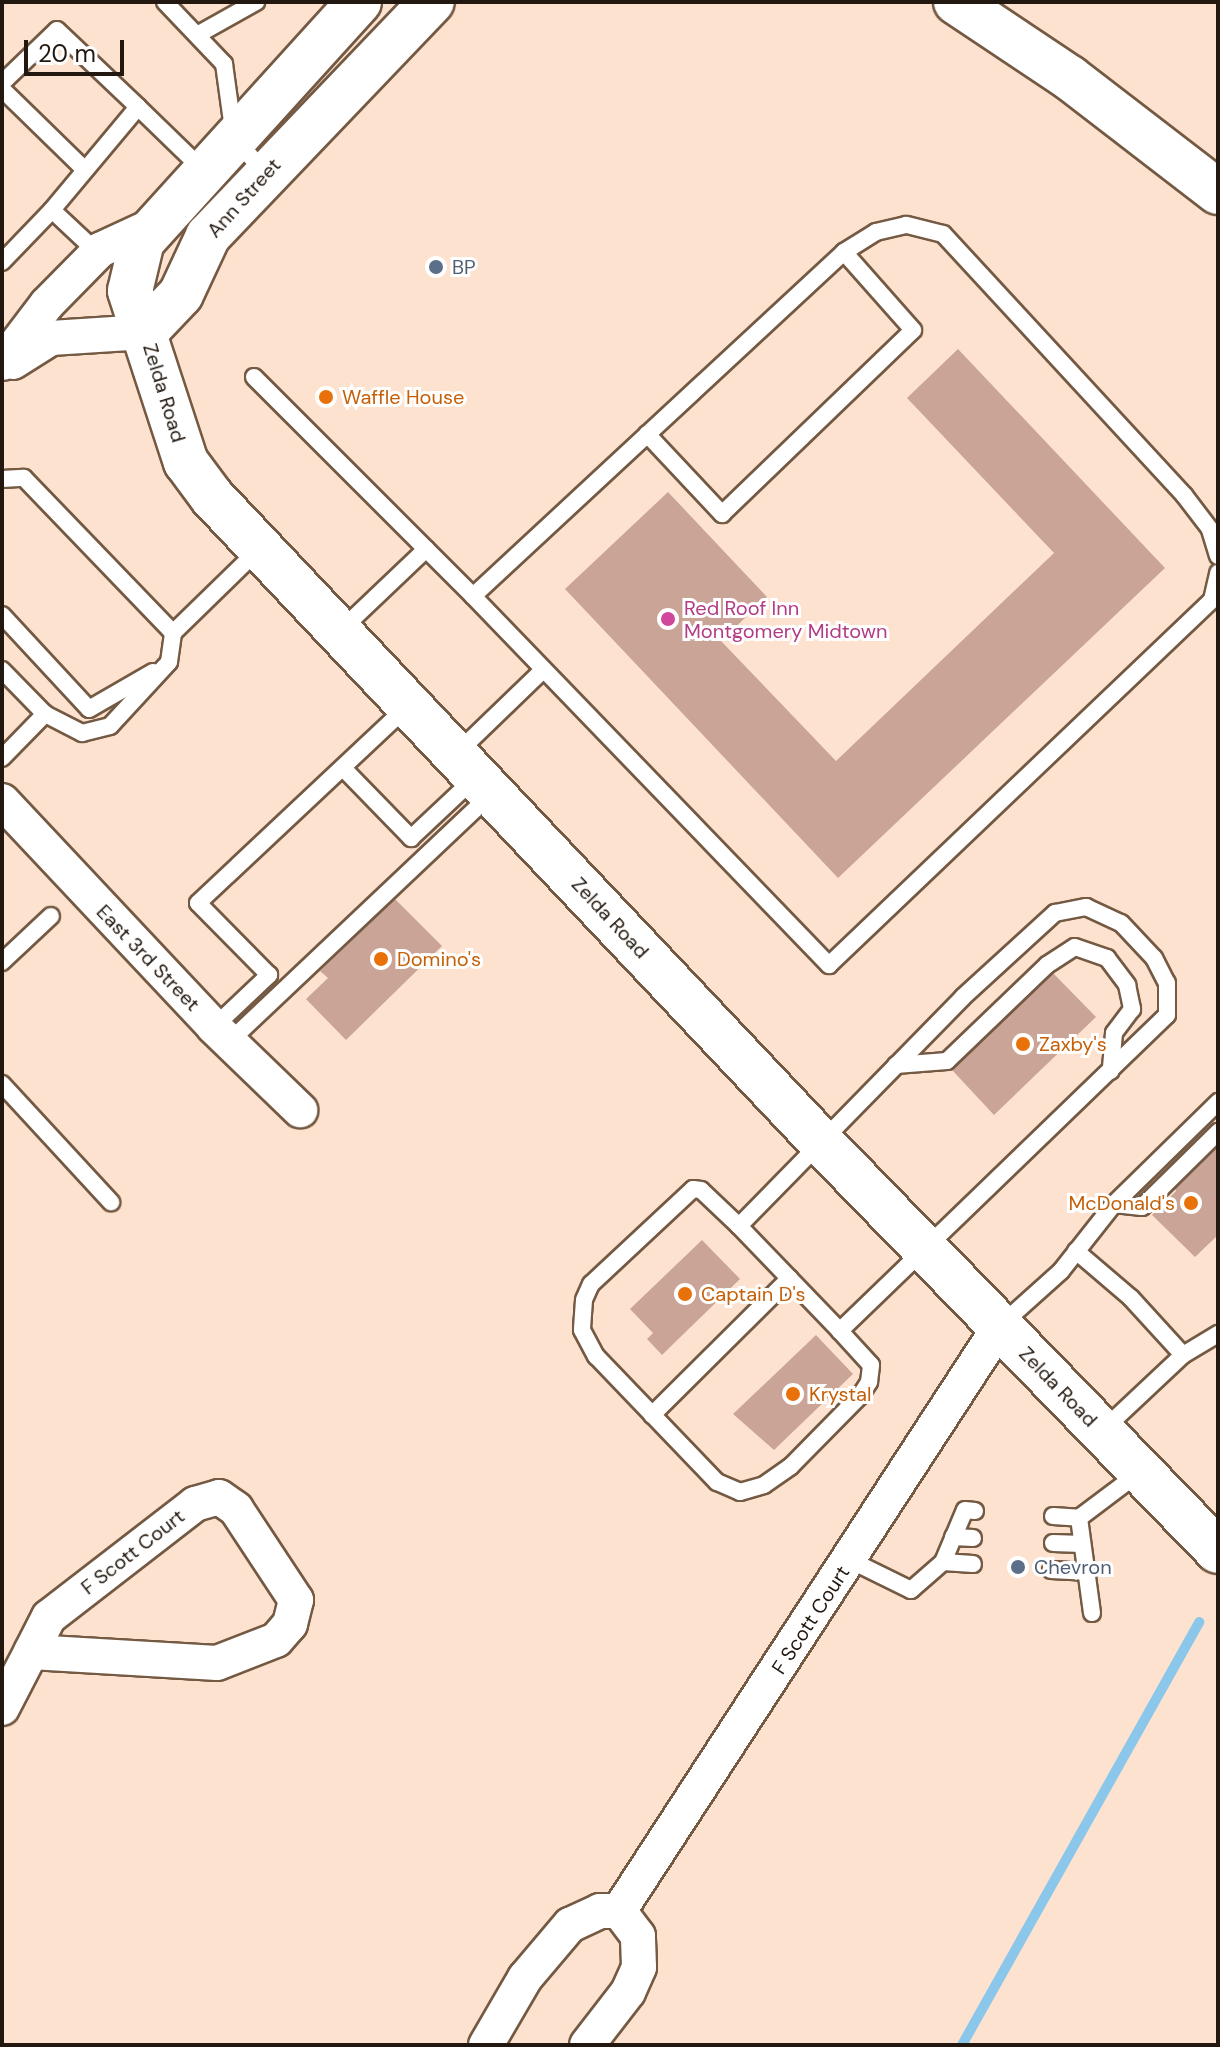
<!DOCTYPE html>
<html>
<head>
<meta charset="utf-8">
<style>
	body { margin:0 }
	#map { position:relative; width:1220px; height:2047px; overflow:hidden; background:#fde3cf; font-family:"DM Sans",sans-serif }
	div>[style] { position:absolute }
	.stream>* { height:10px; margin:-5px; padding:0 5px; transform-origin:5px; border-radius:5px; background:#8bc6eb }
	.building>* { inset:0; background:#cba498 }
	.roads { filter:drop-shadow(2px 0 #745943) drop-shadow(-2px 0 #745943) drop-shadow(0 2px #745943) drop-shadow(0 -2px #745943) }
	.service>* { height:16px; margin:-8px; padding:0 8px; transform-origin:8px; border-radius:8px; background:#fff }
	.minor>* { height:34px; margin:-17px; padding:0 17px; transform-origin:17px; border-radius:17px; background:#fff }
	.secondary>* { height:44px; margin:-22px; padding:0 22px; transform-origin:22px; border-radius:22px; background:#fff }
	.motorway>* { height:44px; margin:-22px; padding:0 22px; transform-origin:22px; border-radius:22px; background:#fff }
	.dots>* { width:22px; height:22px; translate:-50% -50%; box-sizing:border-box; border:4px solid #fff; border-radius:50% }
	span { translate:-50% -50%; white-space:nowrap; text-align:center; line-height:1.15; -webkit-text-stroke:6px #fff; paint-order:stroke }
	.street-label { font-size:20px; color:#23180f }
	.service-label { font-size:20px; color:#4e5e75 }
	.left { translate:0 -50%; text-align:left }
	.food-label { font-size:20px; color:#c56008 }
	.right { translate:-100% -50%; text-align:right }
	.hotel-label { font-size:20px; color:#b23c85 }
	.frame { position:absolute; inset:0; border:4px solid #23180f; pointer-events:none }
	.scale { position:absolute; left:24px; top:40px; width:100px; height:36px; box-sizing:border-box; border:4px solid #23180f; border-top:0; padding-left:10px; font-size:24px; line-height:28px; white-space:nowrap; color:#23180f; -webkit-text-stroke:6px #fff; paint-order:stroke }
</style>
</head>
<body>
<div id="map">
	<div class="stream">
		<i style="left:962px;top:2045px;width:485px;rotate:-60.7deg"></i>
	</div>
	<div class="building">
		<i style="clip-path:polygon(958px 349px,1165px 568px,838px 878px,565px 589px,668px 492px,767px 597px,721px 641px,836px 761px,1054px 553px,907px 398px)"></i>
		<i style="clip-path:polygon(395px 899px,442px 946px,346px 1040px,306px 999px,328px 978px,320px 971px)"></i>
		<i style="clip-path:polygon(1053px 973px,1096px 1017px,994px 1115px,952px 1070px)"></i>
		<i style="clip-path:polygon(1218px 1138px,1218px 1235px,1195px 1257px,1152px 1215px,1176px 1191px,1172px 1183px)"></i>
		<i style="clip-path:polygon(702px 1240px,740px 1279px,662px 1355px,647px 1339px,653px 1333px,630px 1309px)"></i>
		<i style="clip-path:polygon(816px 1335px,853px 1374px,774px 1450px,733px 1414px)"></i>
	</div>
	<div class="roads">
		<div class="service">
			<i style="left:165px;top:2px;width:86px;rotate:46.4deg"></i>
			<i style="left:224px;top:64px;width:73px;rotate:82.1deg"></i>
			<i style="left:234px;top:136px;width:48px;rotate:51deg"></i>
			<i style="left:197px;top:35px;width:68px;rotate:-29.2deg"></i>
			<i style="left:2px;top:83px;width:76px;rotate:-43.9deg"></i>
			<i style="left:57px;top:30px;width:112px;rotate:43.5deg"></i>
			<i style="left:138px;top:107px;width:134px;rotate:129.9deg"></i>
			<i style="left:2px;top:89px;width:116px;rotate:44.3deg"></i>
			<i style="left:138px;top:107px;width:89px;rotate:44.1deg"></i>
			<i style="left:2px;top:262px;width:72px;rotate:-46.1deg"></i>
			<i style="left:52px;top:210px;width:63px;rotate:43.1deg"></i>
			<i style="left:254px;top:377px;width:310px;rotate:45deg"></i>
			<i style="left:647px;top:434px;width:110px;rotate:46.8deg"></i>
			<i style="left:722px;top:514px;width:265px;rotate:-43.9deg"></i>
			<i style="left:913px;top:330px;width:104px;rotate:-131.5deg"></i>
			<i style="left:2px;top:479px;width:22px;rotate:-3deg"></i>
			<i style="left:24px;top:478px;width:215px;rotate:46.1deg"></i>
			<i style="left:1218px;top:556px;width:28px;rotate:-107deg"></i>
			<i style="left:1210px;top:529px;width:43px;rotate:-127.4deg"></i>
			<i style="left:1184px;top:495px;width:355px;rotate:-132.7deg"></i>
			<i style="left:943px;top:234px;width:38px;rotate:-166deg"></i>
			<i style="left:906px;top:225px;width:31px;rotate:167deg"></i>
			<i style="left:876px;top:232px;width:38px;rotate:148deg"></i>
			<i style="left:844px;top:252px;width:506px;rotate:137.16deg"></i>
			<i style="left:473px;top:596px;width:513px;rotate:46.03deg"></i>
			<i style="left:829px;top:965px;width:529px;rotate:-43.62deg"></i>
			<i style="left:1212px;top:600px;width:28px;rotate:-77deg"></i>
			<i style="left:2px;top:615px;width:128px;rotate:47.2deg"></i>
			<i style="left:89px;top:709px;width:74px;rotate:-30deg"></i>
			<i style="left:340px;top:631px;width:119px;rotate:-43.6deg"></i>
			<i style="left:2px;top:670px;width:62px;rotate:45.7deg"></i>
			<i style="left:45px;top:714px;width:42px;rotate:27.2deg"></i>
			<i style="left:82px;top:733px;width:29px;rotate:-14deg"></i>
			<i style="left:110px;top:726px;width:87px;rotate:-47.3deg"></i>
			<i style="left:169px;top:662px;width:29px;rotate:-82deg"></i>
			<i style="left:173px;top:633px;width:120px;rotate:-44.3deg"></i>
			<i style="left:456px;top:754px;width:121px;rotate:-44deg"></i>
			<i style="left:2px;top:758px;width:62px;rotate:-45.7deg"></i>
			<i style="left:343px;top:768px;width:98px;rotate:45.8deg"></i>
			<i style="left:411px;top:838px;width:88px;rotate:-43.2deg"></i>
			<i style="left:1086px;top:907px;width:38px;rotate:25deg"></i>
			<i style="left:1121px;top:923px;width:48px;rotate:46.7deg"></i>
			<i style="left:1154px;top:958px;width:28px;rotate:63deg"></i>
			<i style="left:1167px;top:983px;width:32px;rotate:90deg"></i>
			<i style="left:1167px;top:1015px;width:455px;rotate:136deg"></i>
			<i style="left:840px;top:1331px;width:146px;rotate:-133.9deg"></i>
			<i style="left:739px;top:1226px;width:320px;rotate:-45.6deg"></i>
			<i style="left:963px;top:997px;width:125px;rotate:-42.4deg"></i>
			<i style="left:1055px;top:913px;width:32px;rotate:-11deg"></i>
			<i style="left:2px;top:962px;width:67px;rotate:-43.2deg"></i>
			<i style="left:214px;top:1027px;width:76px;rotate:-43.4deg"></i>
			<i style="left:269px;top:975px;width:101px;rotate:-134.6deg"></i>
			<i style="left:198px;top:903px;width:288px;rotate:-43.2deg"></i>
			<i style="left:229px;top:1042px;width:361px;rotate:-43.4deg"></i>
			<i style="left:896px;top:1065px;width:51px;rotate:-4.5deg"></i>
			<i style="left:947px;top:1061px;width:139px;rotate:-43.8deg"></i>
			<i style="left:1047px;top:965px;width:33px;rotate:-33deg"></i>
			<i style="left:1075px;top:947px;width:34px;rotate:19deg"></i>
			<i style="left:1107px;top:958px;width:34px;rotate:53deg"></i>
			<i style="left:1127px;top:985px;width:25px;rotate:78deg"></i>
			<i style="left:1132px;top:1009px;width:30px;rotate:127deg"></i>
			<i style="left:1114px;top:1033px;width:38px;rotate:95deg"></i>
			<i style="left:2px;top:1084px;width:161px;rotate:47.3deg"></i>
			<i style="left:1114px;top:1204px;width:28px;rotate:6deg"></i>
			<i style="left:1142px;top:1207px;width:107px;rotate:-44.6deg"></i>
			<i style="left:739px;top:1226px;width:52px;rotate:-136.5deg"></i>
			<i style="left:701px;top:1190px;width:8px;rotate:-173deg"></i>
			<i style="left:693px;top:1189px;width:139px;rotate:137deg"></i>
			<i style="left:591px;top:1284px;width:17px;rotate:114deg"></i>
			<i style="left:584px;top:1300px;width:30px;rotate:94deg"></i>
			<i style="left:582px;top:1330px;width:30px;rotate:62deg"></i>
			<i style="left:596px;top:1356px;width:175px;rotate:46.2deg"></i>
			<i style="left:717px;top:1482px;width:25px;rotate:23deg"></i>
			<i style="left:740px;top:1492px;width:25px;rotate:-16deg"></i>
			<i style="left:764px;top:1485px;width:33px;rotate:-35deg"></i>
			<i style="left:791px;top:1466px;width:98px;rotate:-45.4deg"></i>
			<i style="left:860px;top:1396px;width:17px;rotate:-57deg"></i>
			<i style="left:869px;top:1382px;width:17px;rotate:-83deg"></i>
			<i style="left:871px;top:1365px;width:46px;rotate:-132.4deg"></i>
			<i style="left:1076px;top:1251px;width:72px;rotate:40.5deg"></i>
			<i style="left:1131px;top:1298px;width:77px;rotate:47.6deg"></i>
			<i style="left:1002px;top:1324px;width:79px;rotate:-41.9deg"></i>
			<i style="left:1061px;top:1271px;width:85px;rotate:-51.7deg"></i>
			<i style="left:1114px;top:1204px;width:146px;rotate:-44.4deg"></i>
			<i style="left:652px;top:1415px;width:194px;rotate:-44.8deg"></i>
			<i style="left:1102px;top:1431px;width:111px;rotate:-43.2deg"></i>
			<i style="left:1183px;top:1355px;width:41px;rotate:-31deg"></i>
			<i style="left:1053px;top:1516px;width:26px;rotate:4deg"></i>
			<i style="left:1079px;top:1518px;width:96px;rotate:82.2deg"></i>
			<i style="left:1079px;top:1518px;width:75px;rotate:-36.9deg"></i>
			<i style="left:953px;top:1537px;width:20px;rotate:3deg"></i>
			<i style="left:1053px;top:1543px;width:29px;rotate:2deg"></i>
			<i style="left:850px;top:1560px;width:68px;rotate:26.2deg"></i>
			<i style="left:911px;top:1590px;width:43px;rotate:-41.2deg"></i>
			<i style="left:943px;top:1562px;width:56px;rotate:-67.1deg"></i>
			<i style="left:965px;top:1510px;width:10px;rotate:6deg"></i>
			<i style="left:943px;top:1562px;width:30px;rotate:4deg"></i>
			<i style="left:1051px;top:1570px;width:34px;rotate:3deg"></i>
		</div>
		<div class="minor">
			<i style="left:13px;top:362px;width:45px;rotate:-32.3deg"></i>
			<i style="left:51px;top:338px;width:94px;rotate:-3.7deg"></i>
			<i style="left:2px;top:363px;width:74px;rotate:-52.7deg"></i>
			<i style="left:47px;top:304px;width:76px;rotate:-45.5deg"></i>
			<i style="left:100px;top:250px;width:62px;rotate:-24.9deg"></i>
			<i style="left:2px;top:801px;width:310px;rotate:46.8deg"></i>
			<i style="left:214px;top:1027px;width:120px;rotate:44deg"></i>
			<i style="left:219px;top:1497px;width:21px;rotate:35deg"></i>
			<i style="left:236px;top:1509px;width:109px;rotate:56.6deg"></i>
			<i style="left:296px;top:1600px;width:25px;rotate:104deg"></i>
			<i style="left:290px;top:1624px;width:21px;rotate:131deg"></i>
			<i style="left:276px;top:1640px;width:63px;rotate:158.7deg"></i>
			<i style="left:217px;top:1663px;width:186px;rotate:-176.6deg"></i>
			<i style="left:31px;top:1652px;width:39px;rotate:-63deg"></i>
			<i style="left:49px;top:1617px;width:185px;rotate:-37.7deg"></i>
			<i style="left:195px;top:1504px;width:25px;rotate:-16deg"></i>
			<i style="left:2px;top:1708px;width:63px;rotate:-62.6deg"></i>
			<i style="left:486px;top:2045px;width:78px;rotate:-59.8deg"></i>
			<i style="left:525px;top:1978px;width:70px;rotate:-49.7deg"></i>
			<i style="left:570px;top:1925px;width:33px;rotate:-25deg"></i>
			<i style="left:600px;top:1911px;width:19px"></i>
			<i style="left:587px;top:2045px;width:67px;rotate:-52.3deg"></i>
			<i style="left:628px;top:1992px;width:27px;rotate:-66deg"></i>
			<i style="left:639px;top:1967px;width:31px;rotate:-92deg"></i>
			<i style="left:638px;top:1936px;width:31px;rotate:-127deg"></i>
			<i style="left:619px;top:1911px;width:698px;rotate:-56.92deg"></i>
		</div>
		<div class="secondary">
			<i style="left:359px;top:2px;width:323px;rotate:132.2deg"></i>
			<i style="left:142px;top:241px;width:51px;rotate:103.5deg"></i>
			<i style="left:130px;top:291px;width:180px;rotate:71.9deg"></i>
			<i style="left:186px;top:462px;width:44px;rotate:53.4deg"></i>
			<i style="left:212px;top:497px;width:890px;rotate:46.64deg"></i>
			<i style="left:823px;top:1144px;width:567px;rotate:45.86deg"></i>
			<i style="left:145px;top:332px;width:52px;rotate:-46.5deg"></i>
			<i style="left:181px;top:294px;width:64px;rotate:-65deg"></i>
			<i style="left:208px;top:236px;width:324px;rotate:-46.3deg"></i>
		</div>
		<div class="motorway">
			<i style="left:956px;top:2px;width:137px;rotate:33.7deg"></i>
			<i style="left:1070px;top:78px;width:187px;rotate:37.6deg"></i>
		</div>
	</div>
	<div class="dots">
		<i style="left:436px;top:267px;background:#5c6f8a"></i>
		<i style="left:326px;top:397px;background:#e8710a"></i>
		<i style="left:668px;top:619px;background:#d1479c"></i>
		<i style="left:381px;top:959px;background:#e8710a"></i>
		<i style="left:1023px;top:1044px;background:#e8710a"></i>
		<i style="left:1191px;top:1203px;background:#e8710a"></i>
		<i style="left:685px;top:1294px;background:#e8710a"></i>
		<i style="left:793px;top:1394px;background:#e8710a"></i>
		<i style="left:1018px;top:1567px;background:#5c6f8a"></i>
	</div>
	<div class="street-label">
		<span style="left:244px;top:198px;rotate:-48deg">Ann Street</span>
		<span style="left:164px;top:393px;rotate:73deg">Zelda Road</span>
		<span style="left:610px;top:918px;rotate:47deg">Zelda Road</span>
		<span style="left:148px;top:958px;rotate:46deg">East 3rd Street</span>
		<span style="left:1058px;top:1387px;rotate:46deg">Zelda Road</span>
		<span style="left:133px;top:1552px;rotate:-38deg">F Scott Court</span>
		<span style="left:811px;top:1620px;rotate:-57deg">F Scott Court</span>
	</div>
	<div class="service-label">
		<span class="left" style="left:452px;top:267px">BP</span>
		<span class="left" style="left:1034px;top:1567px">Chevron</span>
	</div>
	<div class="food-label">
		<span class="left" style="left:342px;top:397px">Waffle House</span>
		<span class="left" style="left:397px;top:959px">Domino's</span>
		<span class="left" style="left:1039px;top:1044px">Zaxby's</span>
		<span class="right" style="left:1175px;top:1203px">McDonald's</span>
		<span class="left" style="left:701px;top:1294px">Captain D's</span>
		<span class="left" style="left:809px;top:1394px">Krystal</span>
	</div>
	<div class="hotel-label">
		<span class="left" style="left:684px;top:620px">Red Roof Inn<br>Montgomery Midtown</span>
	</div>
	<div class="frame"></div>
	<div class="scale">20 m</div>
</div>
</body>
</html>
